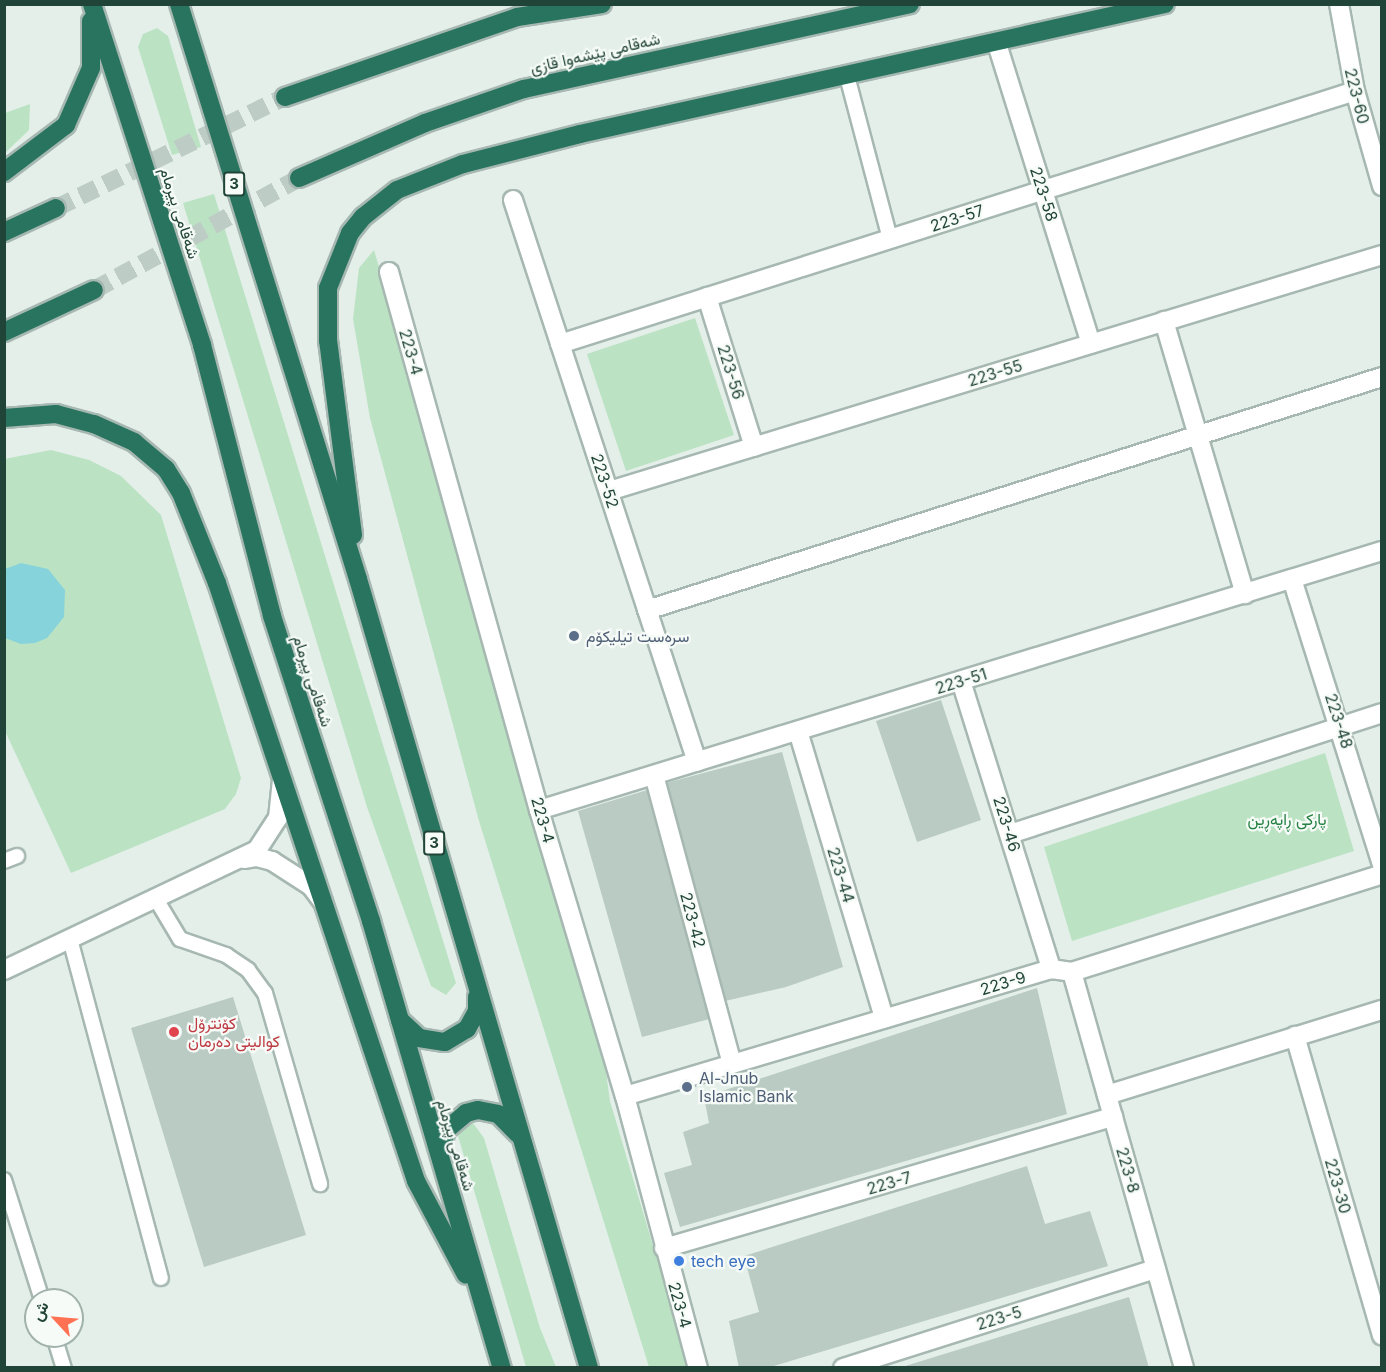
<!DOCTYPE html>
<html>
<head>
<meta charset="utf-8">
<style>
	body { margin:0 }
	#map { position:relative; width:1386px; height:1372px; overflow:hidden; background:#e4efea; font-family:Inter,Vazirmatn,sans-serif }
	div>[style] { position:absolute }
	.green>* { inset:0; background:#bbe3c3 }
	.water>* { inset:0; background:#86d3db }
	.building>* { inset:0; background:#b9cbc2 }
	.highway-tunnel>* { height:18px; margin-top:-9px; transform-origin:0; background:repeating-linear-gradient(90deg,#bdcdc6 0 18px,transparent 0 27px) }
	.roads { filter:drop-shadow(2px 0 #a6b8b1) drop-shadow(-2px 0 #a6b8b1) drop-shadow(0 2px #a6b8b1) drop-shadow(0 -2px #a6b8b1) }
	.lane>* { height:14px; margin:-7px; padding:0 7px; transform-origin:7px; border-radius:7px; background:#fff }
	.street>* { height:18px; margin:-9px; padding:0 9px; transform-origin:9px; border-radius:9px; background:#fff }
	.highway>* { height:18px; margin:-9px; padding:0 9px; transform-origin:9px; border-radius:9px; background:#28745f }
	.dots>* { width:16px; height:16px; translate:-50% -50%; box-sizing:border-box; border:3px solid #f6fbf8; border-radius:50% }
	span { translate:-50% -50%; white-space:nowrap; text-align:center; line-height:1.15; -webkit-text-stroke:4.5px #f6fbf8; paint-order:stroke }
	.shield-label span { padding:2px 4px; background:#f6fbf8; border:2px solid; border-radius:4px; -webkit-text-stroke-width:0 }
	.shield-label { font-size:15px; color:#214438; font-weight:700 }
	.street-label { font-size:16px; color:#214438 }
	.service-label { font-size:16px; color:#4e5e75 }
	.left { translate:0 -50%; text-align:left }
	.park-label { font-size:16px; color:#258142 }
	.health-label { font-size:16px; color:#be3a42 }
	.shop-label { font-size:16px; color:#366cbe }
	.frame { position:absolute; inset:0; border:6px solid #214438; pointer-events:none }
	.north { position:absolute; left:24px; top:1288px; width:60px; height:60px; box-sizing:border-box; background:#f6fbf8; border:2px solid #a1b2ab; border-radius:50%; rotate:296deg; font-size:16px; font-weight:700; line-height:24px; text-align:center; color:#214438 }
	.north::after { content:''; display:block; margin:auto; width:21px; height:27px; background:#ff7153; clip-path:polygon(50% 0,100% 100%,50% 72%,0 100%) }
</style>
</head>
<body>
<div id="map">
	<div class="green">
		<i style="clip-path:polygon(157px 28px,168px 36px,201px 147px,172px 155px,138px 47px,143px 34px)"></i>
		<i style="clip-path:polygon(30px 104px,29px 130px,5px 153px,5px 113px)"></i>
		<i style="clip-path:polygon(214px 194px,456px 983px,446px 995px,431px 986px,367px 807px,183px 203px)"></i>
		<i style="clip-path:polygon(374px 250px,544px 824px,604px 1058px,610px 1101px,689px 1367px,649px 1367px,479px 821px,370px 418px,353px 319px,359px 268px)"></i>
		<i style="clip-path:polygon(695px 318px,734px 435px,626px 471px,587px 354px)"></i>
		<i style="clip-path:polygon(51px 450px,89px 460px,121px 476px,161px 515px,241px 778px,236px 794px,225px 809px,71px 873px,5px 731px,4px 459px)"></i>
		<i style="clip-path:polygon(1325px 753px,1354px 851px,1072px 941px,1044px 847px)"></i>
		<i style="clip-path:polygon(473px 1123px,484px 1138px,540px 1328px,556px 1367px,526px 1367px,458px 1136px,463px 1126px)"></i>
	</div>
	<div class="water">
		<i style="clip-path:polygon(21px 563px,48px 569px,65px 590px,64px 617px,47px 638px,35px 643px,21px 644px,5px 638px,5px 569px)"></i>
	</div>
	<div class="building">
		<i style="clip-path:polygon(941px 700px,981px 820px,917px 842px,876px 721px)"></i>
		<i style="clip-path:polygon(782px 752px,843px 967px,786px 987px,725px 1001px,666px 783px)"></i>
		<i style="clip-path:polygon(654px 788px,713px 1018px,642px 1037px,578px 811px)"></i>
		<i style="clip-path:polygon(1037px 988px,1067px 1114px,680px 1227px,664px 1173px,692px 1165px,683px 1132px,709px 1123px,704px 1097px)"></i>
		<i style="clip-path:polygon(233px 997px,306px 1235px,204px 1267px,131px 1028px)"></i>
		<i style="clip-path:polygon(1027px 1166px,1045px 1224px,1090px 1211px,1108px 1266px,767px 1368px,739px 1368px,729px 1321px,759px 1312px,744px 1256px)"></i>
		<i style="clip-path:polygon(1129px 1297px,1149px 1368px,902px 1368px,902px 1367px)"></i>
	</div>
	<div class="highway-tunnel">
		<i style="left:56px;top:208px;width:254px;rotate:-25.9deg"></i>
		<i style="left:94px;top:290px;width:234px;rotate:-28.6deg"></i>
	</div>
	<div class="roads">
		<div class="lane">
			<i style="left:847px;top:76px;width:169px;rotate:75.2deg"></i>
			<i style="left:4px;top:861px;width:14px;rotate:-21deg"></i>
			<i style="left:156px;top:899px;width:47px;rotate:59deg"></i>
			<i style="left:180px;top:939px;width:49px;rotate:19.2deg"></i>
			<i style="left:226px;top:955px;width:27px;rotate:34deg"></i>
			<i style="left:248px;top:970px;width:29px;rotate:54deg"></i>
			<i style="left:265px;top:993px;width:199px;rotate:73.9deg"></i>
			<i style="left:70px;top:939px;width:351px;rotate:75deg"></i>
			<i style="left:4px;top:1180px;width:126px;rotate:72.4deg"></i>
			<i style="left:54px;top:1336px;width:34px;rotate:73deg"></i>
		</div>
		<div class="street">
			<i style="left:1339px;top:4px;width:88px;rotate:79.6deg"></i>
			<i style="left:1355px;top:91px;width:99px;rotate:74.1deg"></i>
			<i style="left:997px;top:44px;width:314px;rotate:72.6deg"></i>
			<i style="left:513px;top:200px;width:591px;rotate:71.87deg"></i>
			<i style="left:389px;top:272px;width:559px;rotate:74.42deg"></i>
			<i style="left:539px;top:810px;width:299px;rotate:73.3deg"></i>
			<i style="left:625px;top:1096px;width:282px;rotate:75deg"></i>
			<i style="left:707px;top:297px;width:157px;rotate:72.6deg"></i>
			<i style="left:1164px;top:321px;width:285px;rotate:73.5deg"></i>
			<i style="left:560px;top:344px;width:834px;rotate:-17.65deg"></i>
			<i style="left:609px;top:491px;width:808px;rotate:-16.98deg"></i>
			<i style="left:1292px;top:579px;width:299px;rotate:72.5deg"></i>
			<i style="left:647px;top:610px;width:771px;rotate:-17.59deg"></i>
			<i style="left:961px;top:681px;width:302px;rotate:72.6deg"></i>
			<i style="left:798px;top:731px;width:300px;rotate:73.3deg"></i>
			<i style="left:654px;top:775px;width:299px;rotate:74.9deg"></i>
			<i style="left:539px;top:810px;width:882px;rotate:-17.08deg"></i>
			<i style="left:1010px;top:834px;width:391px;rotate:-18deg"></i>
			<i style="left:244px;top:859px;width:13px;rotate:-9deg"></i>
			<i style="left:257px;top:857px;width:16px;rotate:15deg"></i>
			<i style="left:272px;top:861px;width:46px;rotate:32.7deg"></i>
			<i style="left:311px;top:886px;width:20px;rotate:53deg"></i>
			<i style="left:4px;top:970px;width:280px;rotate:-25.4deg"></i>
			<i style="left:257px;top:850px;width:38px;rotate:-57deg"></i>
			<i style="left:278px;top:818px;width:36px;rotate:-84deg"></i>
			<i style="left:1072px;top:972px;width:412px;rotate:74.2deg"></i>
			<i style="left:1295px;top:1036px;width:312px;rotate:73.8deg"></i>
			<i style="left:1107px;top:1095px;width:288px;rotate:-17.2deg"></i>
			<i style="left:625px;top:1096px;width:445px;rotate:-16.6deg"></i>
			<i style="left:1051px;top:969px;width:21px;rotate:8deg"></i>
			<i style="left:1072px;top:972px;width:325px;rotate:-17.5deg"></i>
			<i style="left:664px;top:1248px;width:468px;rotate:-16.3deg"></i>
			<i style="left:843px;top:1368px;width:328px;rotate:-17.6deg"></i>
		</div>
		<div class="highway">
			<i style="left:92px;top:4px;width:358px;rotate:72.1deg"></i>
			<i style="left:202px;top:345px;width:280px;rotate:75.5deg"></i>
			<i style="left:272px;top:616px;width:321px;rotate:72deg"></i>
			<i style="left:371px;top:921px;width:466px;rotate:73.7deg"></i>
			<i style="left:179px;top:4px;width:602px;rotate:72.71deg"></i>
			<i style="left:358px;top:579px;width:822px;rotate:73.68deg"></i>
			<i style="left:285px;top:97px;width:245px;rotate:-19deg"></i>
			<i style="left:517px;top:17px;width:86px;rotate:-8.7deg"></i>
			<i style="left:4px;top:172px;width:78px;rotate:-37.2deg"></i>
			<i style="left:66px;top:125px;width:62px;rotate:-66.3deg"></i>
			<i style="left:91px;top:68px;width:47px;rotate:-90deg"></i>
			<i style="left:299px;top:178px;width:137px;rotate:-23.6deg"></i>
			<i style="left:425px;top:123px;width:105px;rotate:-19deg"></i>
			<i style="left:524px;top:89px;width:395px;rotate:-12.4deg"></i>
			<i style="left:4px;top:232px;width:57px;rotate:-24.8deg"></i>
			<i style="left:4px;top:332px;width:99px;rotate:-25deg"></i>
			<i style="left:4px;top:418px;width:52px;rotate:-4.4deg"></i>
			<i style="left:56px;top:414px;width:39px;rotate:15deg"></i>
			<i style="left:94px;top:424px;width:44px;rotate:24.2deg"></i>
			<i style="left:134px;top:442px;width:42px;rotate:40.2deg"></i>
			<i style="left:166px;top:469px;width:28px;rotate:58deg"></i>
			<i style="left:181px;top:493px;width:97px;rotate:68.2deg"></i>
			<i style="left:217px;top:583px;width:630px;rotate:71.59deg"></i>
			<i style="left:416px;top:1181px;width:106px;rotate:62deg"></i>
			<i style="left:353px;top:535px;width:196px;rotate:-97.3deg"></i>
			<i style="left:328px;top:341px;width:53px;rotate:-90deg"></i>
			<i style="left:328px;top:288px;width:59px;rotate:-68.2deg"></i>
			<i style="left:350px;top:233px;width:21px;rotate:-51deg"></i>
			<i style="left:363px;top:217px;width:43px;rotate:-38.5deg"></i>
			<i style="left:397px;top:190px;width:71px;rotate:-21.5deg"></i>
			<i style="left:463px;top:164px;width:121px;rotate:-14.4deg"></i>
			<i style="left:580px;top:134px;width:599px;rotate:-12.53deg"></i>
			<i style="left:400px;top:1020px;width:26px;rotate:43deg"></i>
			<i style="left:419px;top:1038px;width:26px;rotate:9deg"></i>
			<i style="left:445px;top:1042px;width:26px;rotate:-31deg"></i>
			<i style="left:467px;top:1029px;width:21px;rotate:-61deg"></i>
			<i style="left:477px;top:1011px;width:14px;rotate:-90deg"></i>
			<i style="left:440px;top:1154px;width:25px;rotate:-76deg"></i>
			<i style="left:446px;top:1130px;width:26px;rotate:-40deg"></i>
			<i style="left:466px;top:1113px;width:12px;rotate:-14deg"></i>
			<i style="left:478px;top:1110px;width:20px;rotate:11deg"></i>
			<i style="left:498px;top:1114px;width:28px;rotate:45deg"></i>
		</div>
	</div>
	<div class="dots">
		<i style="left:574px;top:636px;background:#5c6f8a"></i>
		<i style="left:174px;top:1032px;background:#e0444e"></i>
		<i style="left:687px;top:1087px;background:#5c6f8a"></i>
		<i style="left:679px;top:1261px;background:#3f7fe0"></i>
	</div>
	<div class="shield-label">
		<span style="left:234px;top:184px">3</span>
		<span style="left:434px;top:843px">3</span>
	</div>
	<div class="street-label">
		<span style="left:595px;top:53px;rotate:-13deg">شەقامی پێشەوا قازی</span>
		<span style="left:1357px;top:96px;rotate:76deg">223-60</span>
		<span style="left:1044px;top:194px;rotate:72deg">223-58</span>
		<span style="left:180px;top:213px;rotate:72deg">شەقامی پیرمام</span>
		<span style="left:957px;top:218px;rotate:-18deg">223-57</span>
		<span style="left:411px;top:352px;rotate:74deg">223-4</span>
		<span style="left:731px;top:372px;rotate:73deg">223-56</span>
		<span style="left:995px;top:373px;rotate:-17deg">223-55</span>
		<span style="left:605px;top:481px;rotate:72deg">223-52</span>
		<span style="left:313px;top:681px;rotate:72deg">شەقامی پیرمام</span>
		<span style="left:961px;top:681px;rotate:-17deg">223-51</span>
		<span style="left:1339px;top:721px;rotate:72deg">223-48</span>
		<span style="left:543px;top:820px;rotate:74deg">223-4</span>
		<span style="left:1007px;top:824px;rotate:73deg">223-46</span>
		<span style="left:841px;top:875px;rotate:73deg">223-44</span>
		<span style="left:693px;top:920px;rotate:75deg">223-42</span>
		<span style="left:1003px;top:983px;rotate:-17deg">223-9</span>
		<span style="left:456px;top:1145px;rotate:73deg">شەقامی پیرمام</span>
		<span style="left:1128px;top:1170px;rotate:74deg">223-8</span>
		<span style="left:889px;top:1183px;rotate:-16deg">223-7</span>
		<span style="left:1338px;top:1186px;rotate:74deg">223-30</span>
		<span style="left:680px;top:1305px;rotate:74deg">223-4</span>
		<span style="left:999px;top:1318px;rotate:-17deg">223-5</span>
	</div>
	<div class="service-label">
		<span class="left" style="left:586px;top:636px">سره‌ست تیلیکۆم</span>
		<span class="left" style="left:699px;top:1087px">Al-Jnub<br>Islamic Bank</span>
	</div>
	<div class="park-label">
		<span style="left:1287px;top:819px">پارکی ڕاپەڕین</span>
	</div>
	<div class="health-label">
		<span class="left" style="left:188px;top:1032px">کۆنترۆل<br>کوالیتی دەرمان</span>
	</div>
	<div class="shop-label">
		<span class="left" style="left:691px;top:1261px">tech eye</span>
	</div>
	<div class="frame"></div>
	<div class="north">ش</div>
</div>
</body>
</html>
